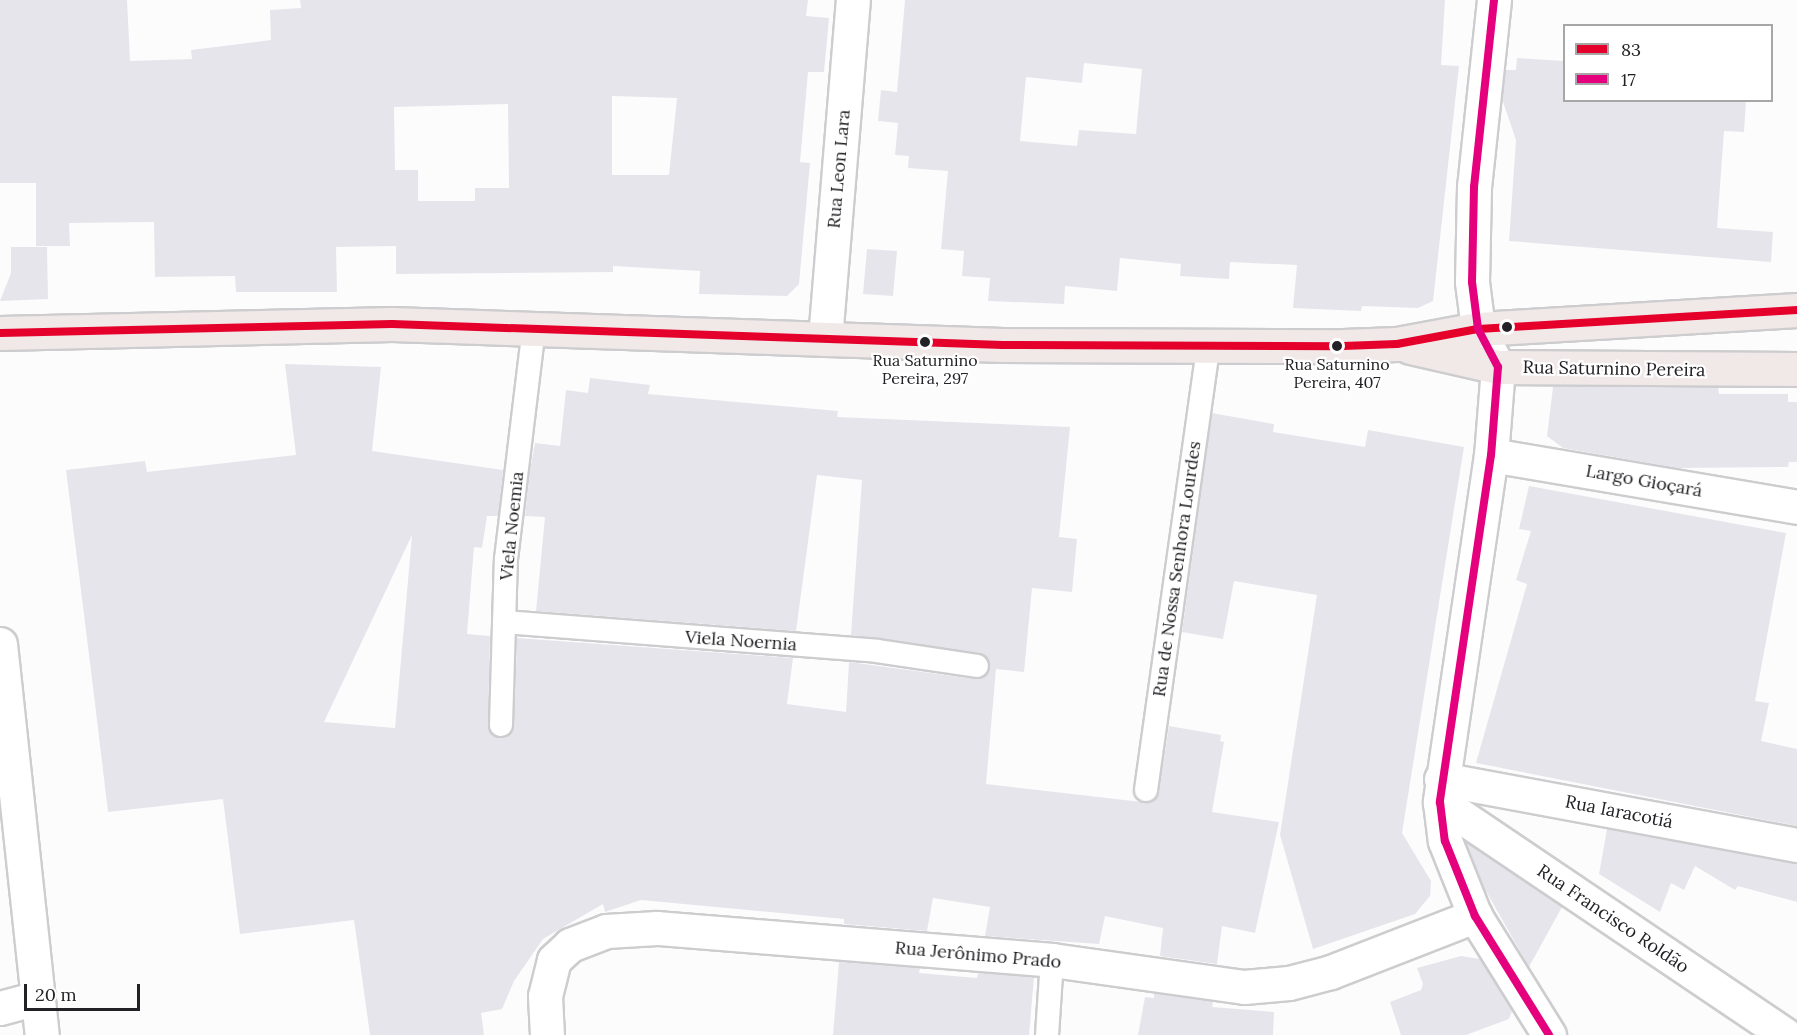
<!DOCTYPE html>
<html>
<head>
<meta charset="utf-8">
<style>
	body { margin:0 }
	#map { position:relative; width:1797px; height:1035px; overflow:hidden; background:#fcfcfc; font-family:Lora,serif }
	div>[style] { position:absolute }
	.building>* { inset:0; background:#e7e5ec }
	.roads { filter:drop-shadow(2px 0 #cdcdcf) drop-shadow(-2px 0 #cdcdcf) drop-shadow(0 2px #cdcdcf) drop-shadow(0 -2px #cdcdcf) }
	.lane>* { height:22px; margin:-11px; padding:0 11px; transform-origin:11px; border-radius:11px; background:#fff }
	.street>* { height:33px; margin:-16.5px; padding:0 16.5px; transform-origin:16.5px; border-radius:16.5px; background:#fff }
	.primary>* { height:33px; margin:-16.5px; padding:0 16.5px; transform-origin:16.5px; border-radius:16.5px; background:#f1e8e8 }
	.bus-1>* { height:8px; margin:-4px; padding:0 4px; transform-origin:4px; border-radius:4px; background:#e4002b }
	.bus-2>* { height:8px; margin:-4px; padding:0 4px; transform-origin:4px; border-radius:4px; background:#e5007d }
	.dots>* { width:16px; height:16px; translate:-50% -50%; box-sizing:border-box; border:3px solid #fff; border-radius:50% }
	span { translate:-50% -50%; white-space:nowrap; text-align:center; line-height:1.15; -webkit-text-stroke:4.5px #fff; paint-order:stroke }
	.bus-label { font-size:16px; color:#222226 }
	.street-label { font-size:18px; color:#222226 }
	.legend { position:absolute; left:1563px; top:24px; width:210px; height:78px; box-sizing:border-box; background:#fff; border:2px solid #a7a7a8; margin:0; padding:8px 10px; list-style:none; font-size:18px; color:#222226 }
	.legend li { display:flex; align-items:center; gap:12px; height:30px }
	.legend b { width:30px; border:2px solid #a7a7a8 }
	.scale { position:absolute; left:24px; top:984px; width:116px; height:27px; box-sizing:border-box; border:3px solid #222226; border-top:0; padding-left:8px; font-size:18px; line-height:21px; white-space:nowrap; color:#222226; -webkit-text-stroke:4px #fff; paint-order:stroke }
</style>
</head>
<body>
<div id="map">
	<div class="building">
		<i style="clip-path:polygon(evenodd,0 0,127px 0,130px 61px,192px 59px,191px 50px,271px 40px,270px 10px,301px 8px,300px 0,808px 0,806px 16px,829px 18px,824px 72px,808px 72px,800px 162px,810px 163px,799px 284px,787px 296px,699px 294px,700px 271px,613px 266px,613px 272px,396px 274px,396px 246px,336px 247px,337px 292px,236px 292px,235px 276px,155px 277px,154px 222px,69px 223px,70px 246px,36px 246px,36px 183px,0 183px,0 0,612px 96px,677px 98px,669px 175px,612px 175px,612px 96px,0 0,508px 104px,509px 188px,475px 188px,475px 201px,418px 201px,418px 170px,395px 170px,394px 107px,508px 104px)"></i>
		<i style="clip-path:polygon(evenodd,905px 0,1445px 0,1441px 65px,1459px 66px,1433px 301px,1418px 308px,1362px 306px,1361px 311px,1293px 308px,1297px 265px,1230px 262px,1229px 279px,1180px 276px,1181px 264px,1120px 258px,1117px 291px,1065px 286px,1064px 304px,988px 301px,990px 278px,962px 276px,964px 251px,941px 249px,948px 171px,908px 168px,909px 156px,895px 155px,898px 123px,878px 121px,881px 90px,897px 92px,905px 0,1084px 63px,1142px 69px,1136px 134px,1079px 130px,1077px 146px,1020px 141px,1026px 77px,1082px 83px,1084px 63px)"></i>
		<i style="clip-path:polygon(1517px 58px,1564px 61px,1564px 100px,1746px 100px,1744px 132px,1724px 131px,1717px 228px,1773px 232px,1771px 262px,1509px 241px,1516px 140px,1502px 99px,1505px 70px,1516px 70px)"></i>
		<i style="clip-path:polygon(11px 247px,47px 247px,48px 299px,0 301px,11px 273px)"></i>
		<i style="clip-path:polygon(867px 249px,897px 251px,893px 296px,863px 294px)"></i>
		<i style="clip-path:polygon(evenodd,285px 364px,381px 367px,372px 451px,503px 470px,498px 516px,487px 516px,482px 548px,474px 547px,467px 634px,490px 636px,488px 725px,489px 732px,500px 738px,508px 737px,514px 725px,517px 638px,793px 658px,787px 704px,846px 712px,849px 662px,975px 679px,982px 678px,990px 669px,989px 661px,979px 653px,851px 635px,862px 480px,817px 475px,796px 631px,536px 611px,545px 517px,525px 516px,530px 471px,535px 443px,560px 446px,566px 390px,588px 393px,590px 378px,650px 385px,648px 394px,838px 411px,837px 417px,1070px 427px,1059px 537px,1077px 539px,1072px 592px,1032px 588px,1024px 672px,996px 669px,986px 784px,1150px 803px,1159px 792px,1169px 726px,1221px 735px,1220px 741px,1224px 742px,1212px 812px,1279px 822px,1255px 933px,1222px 926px,1217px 964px,1160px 956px,1163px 928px,1105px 916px,1099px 944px,985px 936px,990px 907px,933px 898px,927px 931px,844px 924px,844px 919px,641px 900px,605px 912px,603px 904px,543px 939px,514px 981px,502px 1009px,481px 1013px,484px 1035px,370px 1035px,354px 920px,240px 934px,223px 799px,108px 812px,93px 687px,66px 470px,145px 461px,147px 472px,296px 455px,285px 364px,412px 535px,395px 728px,324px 722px,412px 535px)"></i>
		<i style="clip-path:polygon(1553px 387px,1718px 387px,1719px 394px,1788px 394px,1788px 402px,1797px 402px,1797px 462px,1789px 462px,1788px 467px,1678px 468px,1563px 448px,1547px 436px)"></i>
		<i style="clip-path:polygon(1212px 413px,1274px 424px,1273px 432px,1365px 447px,1368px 430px,1464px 447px,1402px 833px,1431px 881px,1430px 896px,1415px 914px,1313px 949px,1280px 835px,1317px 595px,1234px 581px,1223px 639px,1182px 632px)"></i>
		<i style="clip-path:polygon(1529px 486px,1786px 533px,1755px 701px,1769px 703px,1761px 741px,1797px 749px,1797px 826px,1476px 763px,1527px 584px,1516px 580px,1531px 531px,1519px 529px)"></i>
		<i style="clip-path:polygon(1607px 829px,1797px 863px,1797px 902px,1738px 886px,1735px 890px,1695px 866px,1684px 890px,1671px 883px,1660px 912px,1599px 874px)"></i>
		<i style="clip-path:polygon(1466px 842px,1562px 907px,1529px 967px,1482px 884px)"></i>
		<i style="clip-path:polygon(1461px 956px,1480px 959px,1512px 1011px,1509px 1019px,1466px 1035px,1401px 1035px,1390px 1002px,1421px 990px,1423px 984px,1417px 968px)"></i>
		<i style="clip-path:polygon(839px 962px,920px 968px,919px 973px,977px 978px,978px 973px,1034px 977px,1029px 1035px,833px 1035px)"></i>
		<i style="clip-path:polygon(1154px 993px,1213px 1002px,1212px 1007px,1274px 1012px,1273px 1035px,1138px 1035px,1145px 997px,1154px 998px)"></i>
	</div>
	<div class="roads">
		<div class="lane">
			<i style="left:504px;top:622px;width:374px;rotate:4.4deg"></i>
			<i style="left:877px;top:651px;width:101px;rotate:8.5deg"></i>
			<i style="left:501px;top:725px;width:166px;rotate:-88.3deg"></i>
			<i style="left:506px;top:559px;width:233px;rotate:-83.1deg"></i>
			<i style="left:1146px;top:790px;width:447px;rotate:-82deg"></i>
			<i style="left:1047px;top:1035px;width:75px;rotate:-86.2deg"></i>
		</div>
		<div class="street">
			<i style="left:1494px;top:0;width:188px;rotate:96.1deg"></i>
			<i style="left:1474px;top:187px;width:95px;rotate:91.2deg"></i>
			<i style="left:1472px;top:282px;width:47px;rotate:82.7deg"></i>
			<i style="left:1478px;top:329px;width:43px;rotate:62.2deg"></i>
			<i style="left:1498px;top:367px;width:88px;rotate:94.5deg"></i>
			<i style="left:1491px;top:455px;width:351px;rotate:98.4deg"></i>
			<i style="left:1440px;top:802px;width:39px;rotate:83deg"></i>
			<i style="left:1445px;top:841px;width:81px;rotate:68.2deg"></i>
			<i style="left:1475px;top:916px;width:140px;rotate:58.1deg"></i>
			<i style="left:825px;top:339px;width:340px;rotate:-85.3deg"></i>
			<i style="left:1491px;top:455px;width:310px;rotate:9.6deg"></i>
			<i style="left:0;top:644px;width:393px;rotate:83.9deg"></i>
			<i style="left:1441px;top:779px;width:362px;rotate:10.5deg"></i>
			<i style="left:1440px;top:802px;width:417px;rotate:34deg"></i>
			<i style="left:0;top:1008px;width:38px;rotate:-15deg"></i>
			<i style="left:547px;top:1035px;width:39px;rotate:-93deg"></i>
			<i style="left:545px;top:996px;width:37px;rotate:-76deg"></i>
			<i style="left:554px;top:960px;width:22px;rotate:-43deg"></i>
			<i style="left:570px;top:945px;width:39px;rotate:-21deg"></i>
			<i style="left:606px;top:931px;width:51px;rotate:-3.4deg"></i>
			<i style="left:657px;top:928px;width:396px;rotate:4.6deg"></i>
			<i style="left:1052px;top:960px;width:194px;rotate:8deg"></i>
			<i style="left:1244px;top:987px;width:45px;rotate:-5.1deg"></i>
			<i style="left:1289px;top:983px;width:43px;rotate:-14.7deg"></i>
			<i style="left:1331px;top:972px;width:155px;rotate:-21.3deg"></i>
		</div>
		<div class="primary">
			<i style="left:0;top:333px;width:392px;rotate:-1.3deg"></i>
			<i style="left:392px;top:324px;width:611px;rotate:1.97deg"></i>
			<i style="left:1003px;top:345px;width:340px;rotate:0.2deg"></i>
			<i style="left:1343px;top:346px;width:54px;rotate:-2.1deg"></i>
			<i style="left:1397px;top:344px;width:82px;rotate:-10.5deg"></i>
			<i style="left:1478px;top:329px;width:320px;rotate:-3.4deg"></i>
			<i style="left:1410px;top:347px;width:90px;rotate:12.8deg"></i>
			<i style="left:1498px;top:367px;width:299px;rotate:0.4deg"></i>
		</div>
	</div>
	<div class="bus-1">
		<i style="left:0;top:333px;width:392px;rotate:-1.3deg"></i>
		<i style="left:392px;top:324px;width:611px;rotate:1.97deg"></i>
		<i style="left:1003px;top:345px;width:340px;rotate:0.2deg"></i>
		<i style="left:1343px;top:346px;width:54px;rotate:-2.1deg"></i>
		<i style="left:1397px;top:344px;width:82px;rotate:-10.5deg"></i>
		<i style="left:1478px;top:329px;width:320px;rotate:-3.4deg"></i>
	</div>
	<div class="bus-2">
		<i style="left:1494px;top:0;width:188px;rotate:96.1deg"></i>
		<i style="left:1474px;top:187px;width:95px;rotate:91.2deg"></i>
		<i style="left:1472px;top:282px;width:47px;rotate:82.7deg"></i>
		<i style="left:1478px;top:329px;width:43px;rotate:62.2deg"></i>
		<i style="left:1498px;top:367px;width:88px;rotate:94.5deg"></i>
		<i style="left:1491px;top:455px;width:351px;rotate:98.4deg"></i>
		<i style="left:1440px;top:802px;width:39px;rotate:83deg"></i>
		<i style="left:1445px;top:841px;width:81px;rotate:68.2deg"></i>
		<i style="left:1475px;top:916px;width:140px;rotate:58.1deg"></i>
	</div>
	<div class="dots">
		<i style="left:1507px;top:327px;background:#222226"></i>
		<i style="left:925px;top:342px;background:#222226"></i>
		<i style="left:1337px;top:346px;background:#222226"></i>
	</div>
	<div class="bus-label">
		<span style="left:925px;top:369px">Rua Saturnino<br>Pereira, 297</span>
		<span style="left:1337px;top:373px">Rua Saturnino<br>Pereira, 407</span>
	</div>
	<div class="street-label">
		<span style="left:839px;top:169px;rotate:-85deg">Rua Leon Lara</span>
		<span style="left:1614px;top:369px;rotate:1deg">Rua Saturnino Pereira</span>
		<span style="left:1644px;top:481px;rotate:10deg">Largo Gioçará</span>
		<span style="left:512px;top:526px;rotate:-84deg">Viela Noemia</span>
		<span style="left:1177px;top:569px;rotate:-82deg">Rua de Nossa Senhora Lourdes</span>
		<span style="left:741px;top:641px;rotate:4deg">Viela Noernia</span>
		<span style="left:1619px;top:812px;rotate:11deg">Rua Iaracotiá</span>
		<span style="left:1613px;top:919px;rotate:34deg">Rua Francisco Roldão</span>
		<span style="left:978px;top:955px;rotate:5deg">Rua Jerônimo Prado</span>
	</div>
	<ul class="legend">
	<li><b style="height:8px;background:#e4002b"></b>83</li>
	<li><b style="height:8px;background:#e5007d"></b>17</li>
	</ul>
	<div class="scale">20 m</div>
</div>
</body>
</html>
